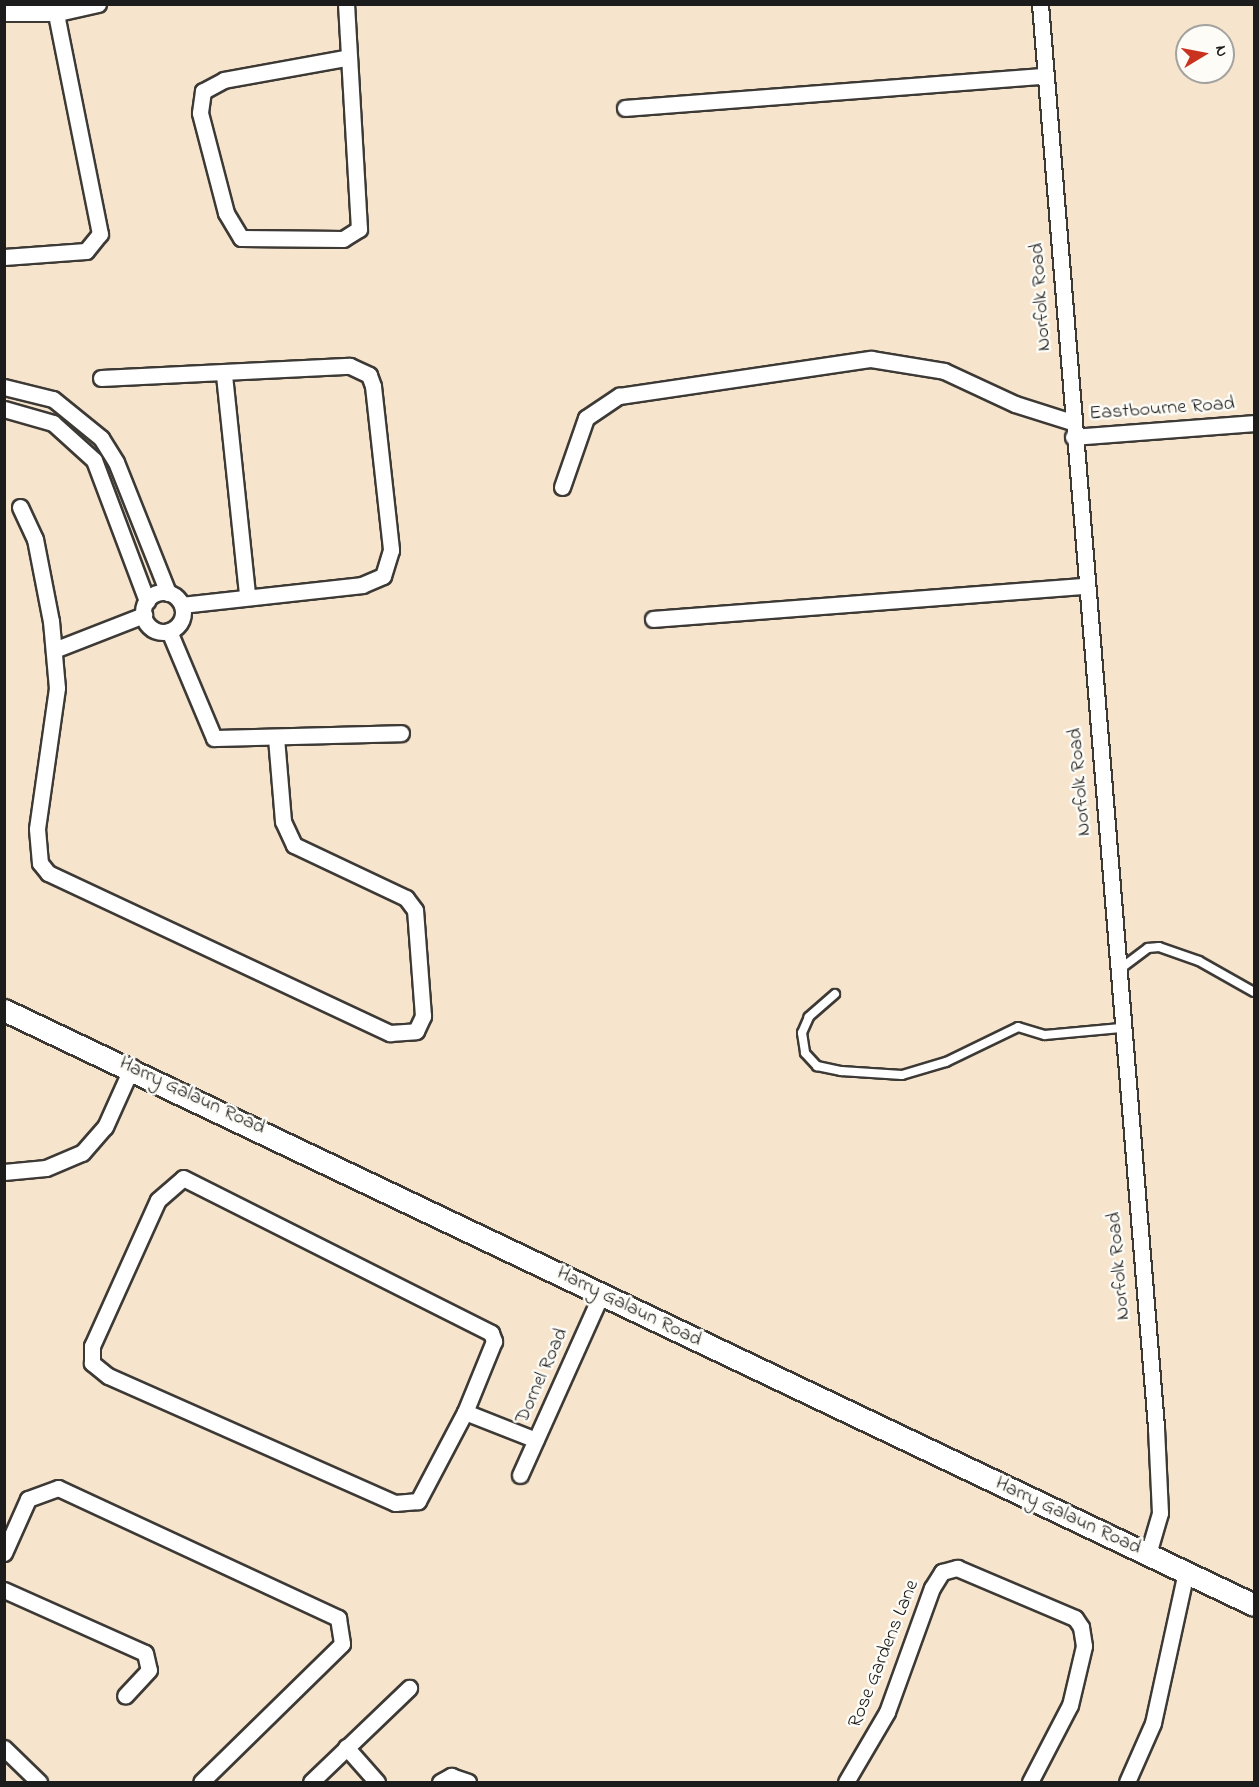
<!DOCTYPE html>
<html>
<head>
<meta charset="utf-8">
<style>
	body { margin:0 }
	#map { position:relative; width:1259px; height:1787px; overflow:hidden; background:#f6e4cc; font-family:"Indie Flower",sans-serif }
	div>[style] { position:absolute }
	.roads { filter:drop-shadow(2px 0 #3d3a36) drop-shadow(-2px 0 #3d3a36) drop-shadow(0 2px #3d3a36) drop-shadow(0 -2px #3d3a36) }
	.service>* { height:8px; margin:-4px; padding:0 4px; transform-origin:4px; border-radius:4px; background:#fff }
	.minor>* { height:15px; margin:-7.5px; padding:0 7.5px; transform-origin:7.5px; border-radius:7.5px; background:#fff }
	.minor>.ring { margin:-7.5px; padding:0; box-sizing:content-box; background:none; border:15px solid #fff; border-radius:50% }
	.secondary>* { height:21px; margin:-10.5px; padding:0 10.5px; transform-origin:10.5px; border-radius:10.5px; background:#fff }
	span { translate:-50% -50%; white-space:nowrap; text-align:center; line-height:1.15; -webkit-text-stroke:5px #fdfcf7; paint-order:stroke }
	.street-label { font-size:20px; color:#1c1c1c }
	.frame { position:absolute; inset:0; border:6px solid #1c1c1c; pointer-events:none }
	.north { position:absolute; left:1175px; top:24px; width:60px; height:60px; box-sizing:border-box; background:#fdfcf7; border:2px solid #a3a29f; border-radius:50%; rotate:80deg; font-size:16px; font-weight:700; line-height:24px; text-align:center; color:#1c1c1c }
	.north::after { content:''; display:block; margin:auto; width:21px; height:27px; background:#c8321e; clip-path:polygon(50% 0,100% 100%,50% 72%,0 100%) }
</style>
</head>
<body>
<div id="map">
	<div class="roads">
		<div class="service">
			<i style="left:1120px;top:969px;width:35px;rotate:-37deg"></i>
			<i style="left:1148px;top:948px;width:11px;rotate:-5deg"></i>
			<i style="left:1159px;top:947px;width:42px;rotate:19.3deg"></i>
			<i style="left:1199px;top:961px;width:63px;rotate:29.4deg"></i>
			<i style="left:835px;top:994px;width:35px;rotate:139deg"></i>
			<i style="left:809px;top:1017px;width:17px;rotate:114deg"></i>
			<i style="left:802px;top:1033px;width:20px;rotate:81deg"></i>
			<i style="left:805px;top:1053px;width:18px;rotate:47deg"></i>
			<i style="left:817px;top:1066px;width:25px;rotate:12deg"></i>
			<i style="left:841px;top:1071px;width:61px;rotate:3.8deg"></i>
			<i style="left:902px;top:1075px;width:46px;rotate:-16.5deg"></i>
			<i style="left:946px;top:1062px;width:80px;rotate:-25.9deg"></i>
			<i style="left:1018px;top:1027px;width:28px;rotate:17deg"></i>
			<i style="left:1045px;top:1035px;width:76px;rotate:-5.3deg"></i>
		</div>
		<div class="minor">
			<i style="left:1040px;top:4px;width:1429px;rotate:85.34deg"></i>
			<i style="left:1156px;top:1428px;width:85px;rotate:87.3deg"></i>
			<i style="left:1160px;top:1513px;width:43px;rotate:106.3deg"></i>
			<i style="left:4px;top:13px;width:54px"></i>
			<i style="left:58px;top:13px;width:41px;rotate:-12.7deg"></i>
			<i style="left:345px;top:58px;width:123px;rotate:169.7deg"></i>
			<i style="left:224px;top:80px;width:24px;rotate:152deg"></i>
			<i style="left:203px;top:91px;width:22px;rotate:98deg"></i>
			<i style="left:200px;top:113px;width:103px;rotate:75.4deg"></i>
			<i style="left:226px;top:213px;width:29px;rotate:59deg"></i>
			<i style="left:241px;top:238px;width:102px;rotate:0.6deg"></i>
			<i style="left:343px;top:239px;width:19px;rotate:-32deg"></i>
			<i style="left:359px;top:229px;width:225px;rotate:-93.3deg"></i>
			<i style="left:625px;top:108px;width:421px;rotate:-4.4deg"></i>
			<i style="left:4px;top:257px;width:82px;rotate:-4.2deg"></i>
			<i style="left:86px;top:251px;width:22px;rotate:-51deg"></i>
			<i style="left:100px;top:234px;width:235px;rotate:-101.3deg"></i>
			<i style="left:224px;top:375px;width:221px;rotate:84deg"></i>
			<i style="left:101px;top:378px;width:249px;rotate:-2.8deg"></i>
			<i style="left:350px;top:366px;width:21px;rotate:25deg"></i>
			<i style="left:369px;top:375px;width:12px;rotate:70deg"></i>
			<i style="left:373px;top:386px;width:165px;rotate:83.7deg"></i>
			<i style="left:391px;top:550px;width:27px;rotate:107deg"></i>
			<i style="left:383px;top:576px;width:23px;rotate:157deg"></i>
			<i style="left:362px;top:585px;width:181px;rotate:173.7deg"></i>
			<i style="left:4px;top:387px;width:50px;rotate:13.8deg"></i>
			<i style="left:53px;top:399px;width:62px;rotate:39.1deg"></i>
			<i style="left:101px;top:438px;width:28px;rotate:58deg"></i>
			<i style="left:116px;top:462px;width:141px;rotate:68.3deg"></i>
			<i style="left:4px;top:409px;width:51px;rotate:15.9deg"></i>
			<i style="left:53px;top:423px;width:55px;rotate:42.1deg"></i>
			<i style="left:94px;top:460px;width:151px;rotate:69.4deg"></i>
			<i style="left:1073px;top:437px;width:182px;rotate:-4.4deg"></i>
			<i style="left:562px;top:487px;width:73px;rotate:-70.8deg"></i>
			<i style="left:586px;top:418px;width:40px;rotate:-34deg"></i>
			<i style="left:619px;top:396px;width:255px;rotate:-8.4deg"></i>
			<i style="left:871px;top:359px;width:74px;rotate:9.3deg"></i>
			<i style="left:944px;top:371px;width:78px;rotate:24.9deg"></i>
			<i style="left:1015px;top:404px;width:60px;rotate:17.5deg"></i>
			<i style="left:20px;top:507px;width:35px;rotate:65deg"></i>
			<i style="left:35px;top:539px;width:84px;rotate:79deg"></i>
			<i style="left:51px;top:621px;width:67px;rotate:84.9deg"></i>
			<i style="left:57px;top:688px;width:142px;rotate:98.1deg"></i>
			<i style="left:37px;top:829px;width:34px;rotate:85deg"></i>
			<i style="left:40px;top:863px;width:13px;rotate:51deg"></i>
			<i style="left:48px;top:873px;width:378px;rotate:25.1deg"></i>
			<i style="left:390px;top:1033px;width:26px;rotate:-4deg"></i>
			<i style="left:416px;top:1031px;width:17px;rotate:-65deg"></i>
			<i style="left:423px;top:1016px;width:106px;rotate:-94.3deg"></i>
			<i style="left:415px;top:910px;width:15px;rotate:-127deg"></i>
			<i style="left:406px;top:898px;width:124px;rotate:-154.7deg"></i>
			<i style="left:294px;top:845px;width:26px;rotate:-115deg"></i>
			<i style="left:283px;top:821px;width:83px;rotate:-94.8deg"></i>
			<i class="ring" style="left:143px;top:592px;width:25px;height:25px"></i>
			<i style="left:653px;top:619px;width:433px;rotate:-4.4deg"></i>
			<i style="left:169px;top:631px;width:116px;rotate:67.2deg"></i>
			<i style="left:214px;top:738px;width:187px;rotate:-1.5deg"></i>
			<i style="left:54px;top:650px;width:97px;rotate:-21.3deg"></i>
			<i style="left:4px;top:1172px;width:42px;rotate:-5.4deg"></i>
			<i style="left:46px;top:1168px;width:39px;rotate:-23deg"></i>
			<i style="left:82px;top:1153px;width:35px;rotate:-49deg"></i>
			<i style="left:105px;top:1127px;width:66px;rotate:-65.8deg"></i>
			<i style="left:183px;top:1178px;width:345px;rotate:26.7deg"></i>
			<i style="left:491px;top:1333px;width:9px;rotate:69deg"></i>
			<i style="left:494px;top:1341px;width:77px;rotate:112.2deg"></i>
			<i style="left:465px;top:1412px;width:101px;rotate:117.8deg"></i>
			<i style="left:418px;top:1501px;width:23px;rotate:175deg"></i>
			<i style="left:395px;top:1503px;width:314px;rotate:-156.1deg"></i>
			<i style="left:108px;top:1376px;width:21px;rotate:-141deg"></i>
			<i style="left:92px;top:1363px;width:17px;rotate:-90deg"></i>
			<i style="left:92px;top:1346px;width:160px;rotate:-65.7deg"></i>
			<i style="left:158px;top:1200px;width:33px;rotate:-41deg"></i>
			<i style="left:465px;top:1412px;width:76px;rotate:21.5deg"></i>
			<i style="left:520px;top:1475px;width:197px;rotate:-65.8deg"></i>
			<i style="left:4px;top:1553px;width:59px;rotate:-66deg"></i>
			<i style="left:28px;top:1499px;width:32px;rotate:-20deg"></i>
			<i style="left:58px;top:1488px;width:309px;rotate:24.9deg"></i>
			<i style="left:338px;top:1618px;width:26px;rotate:81deg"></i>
			<i style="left:342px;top:1644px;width:197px;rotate:135.6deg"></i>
			<i style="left:4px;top:1590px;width:154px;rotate:24.1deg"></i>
			<i style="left:145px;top:1653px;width:17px;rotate:77deg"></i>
			<i style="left:149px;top:1670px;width:35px;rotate:133deg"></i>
			<i style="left:346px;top:1747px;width:47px;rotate:48.5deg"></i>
			<i style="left:4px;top:1748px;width:49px;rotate:44.2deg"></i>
			<i style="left:311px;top:1782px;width:136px;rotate:-43.8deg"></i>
			<i style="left:440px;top:1782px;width:13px;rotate:-29deg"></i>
			<i style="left:451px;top:1776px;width:18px;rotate:19deg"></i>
			<i style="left:846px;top:1782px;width:81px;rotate:-59.6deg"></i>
			<i style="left:887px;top:1712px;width:132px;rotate:-70.1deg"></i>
			<i style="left:932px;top:1588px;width:19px;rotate:-58deg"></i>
			<i style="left:942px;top:1572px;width:16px;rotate:-15deg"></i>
			<i style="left:957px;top:1568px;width:128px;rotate:23deg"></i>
			<i style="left:1075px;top:1618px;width:11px;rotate:56deg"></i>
			<i style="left:1081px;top:1627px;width:19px;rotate:81deg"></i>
			<i style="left:1084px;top:1646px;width:61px;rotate:103.3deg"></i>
			<i style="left:1070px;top:1705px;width:87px;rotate:117.5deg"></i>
			<i style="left:1127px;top:1782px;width:64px;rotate:-66.2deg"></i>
			<i style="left:1153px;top:1723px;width:155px;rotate:-77.7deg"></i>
		</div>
		<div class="secondary">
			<i style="left:4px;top:1010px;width:1384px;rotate:25.45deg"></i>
		</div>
	</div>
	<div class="street-label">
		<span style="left:1041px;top:297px;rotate:-94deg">Norfolk Road</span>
		<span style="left:1162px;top:409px;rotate:-4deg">Eastbourne Road</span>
		<span style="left:1080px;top:782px;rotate:-95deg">Norfolk Road</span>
		<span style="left:192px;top:1096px;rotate:25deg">Harry Galaun Road</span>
		<span style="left:1119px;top:1266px;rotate:-95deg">Norfolk Road</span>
		<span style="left:629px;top:1307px;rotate:26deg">Harry Galaun Road</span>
		<span style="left:542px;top:1376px;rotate:-66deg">Dornel Road</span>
		<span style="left:1068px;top:1516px;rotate:25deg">Harry Galaun Road</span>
		<span style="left:884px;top:1654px;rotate:-68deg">Rose Gardens Lane</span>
	</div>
	<div class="frame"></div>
	<div class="north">N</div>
</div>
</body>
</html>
